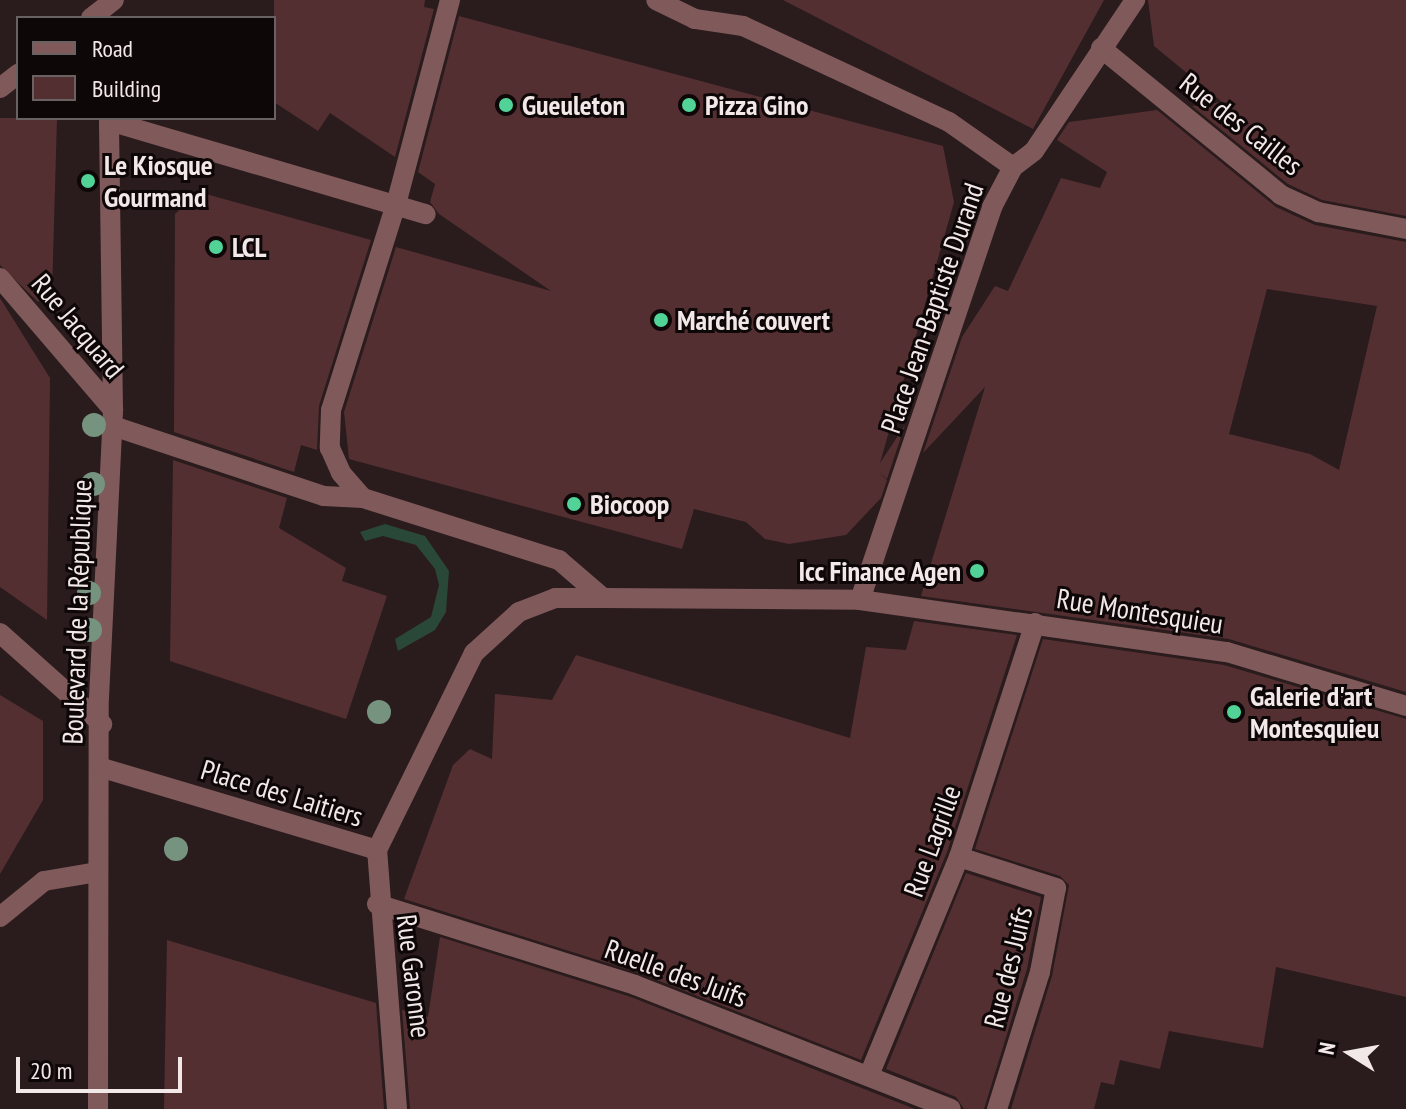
<!DOCTYPE html>
<html>
<head>
<meta charset="utf-8">
<style>
	body { margin:0 }
	#map { position:relative; width:1406px; height:1109px; overflow:hidden; background:#2a1b1c; font-family:"PT Sans Narrow",sans-serif }
	div>[style] { position:absolute }
	.green>* { inset:0; background:#294838 }
	.building>* { inset:0; background:#542f32 }
	.lane>* { height:20px; margin:-10px; padding:0 10px; transform-origin:10px; border-radius:10px; background:#80595b }
	.street>* { height:20px; margin:-10px; padding:0 10px; transform-origin:10px; border-radius:10px; background:#80595b }
	.trees>* { width:24px; height:24px; margin:-12px; border-radius:50%; background:#769380 }
	.dots>* { width:22px; height:22px; translate:-50% -50%; box-sizing:border-box; border:4px solid #0e0708; border-radius:50% }
	span { translate:-50% -50%; white-space:nowrap; text-align:center; line-height:1.15; -webkit-text-stroke:6px #0e0708; paint-order:stroke }
	.poi-label { font-size:28px; color:#f3e8e8; font-weight:700 }
	.left { translate:0 -50%; text-align:left }
	.right { translate:-100% -50%; text-align:right }
	.street-label { font-size:28px; color:#f3e8e8 }
	.legend { position:absolute; left:16px; top:16px; width:260px; height:104px; box-sizing:border-box; background:#0e0708; border:2px solid #6a6162; margin:0; padding:10px 14px; list-style:none; font-size:24px; color:#f3e8e8 }
	.legend li { display:flex; align-items:center; gap:16px; height:40px }
	.legend b { width:40px; border:2px solid #6a6162 }
	.north { position:absolute; left:1310px; top:1013px; width:80px; height:80px; -webkit-text-stroke:6px #0e0708; paint-order:stroke; rotate:281deg; font-size:22px; font-weight:700; line-height:32px; text-align:center; color:#f3e8e8 }
	.north::after { content:''; display:block; margin:auto; width:28px; height:36px; background:#f3e8e8; clip-path:polygon(50% 0,100% 100%,50% 72%,0 100%) }
	.scale { position:absolute; left:16px; top:1057px; width:166px; height:36px; box-sizing:border-box; border:4px solid #f3e8e8; border-top:0; padding-left:10px; font-size:24px; line-height:28px; white-space:nowrap; color:#f3e8e8; -webkit-text-stroke:6px #0e0708; paint-order:stroke }
</style>
</head>
<body>
<div id="map">
	<div class="green">
		<i style="clip-path:polygon(385px 524px,425px 536px,449px 571px,446px 612px,435px 630px,398px 651px,395px 639px,431px 617px,439px 585px,435px 569px,416px 545px,383px 536px,365px 541px,360px 532px)"></i>
	</div>
	<div class="building">
		<i style="clip-path:polygon(274px 0,425px 0,424px 7px,434px 9px,395px 157px,330px 113px,318px 131px,274px 102px)"></i>
		<i style="clip-path:polygon(783px 0,1104px 0,1033px 129px)"></i>
		<i style="clip-path:polygon(1148px 0,1406px 0,1406px 216px,1322px 200px,1288px 184px,1192px 106px,1222px 102px,1154px 46px)"></i>
		<i style="clip-path:polygon(459px 16px,943px 146px,954px 202px,880px 463px,905px 425px,887px 479px,878px 472px,887px 480px,881px 498px,846px 535px,789px 544px,765px 539px,746px 522px,694px 509px,682px 549px,349px 459px,344px 412px,396px 247px,551px 291px,439px 214px,430px 202px,435px 184px,418px 172px)"></i>
		<i style="clip-path:polygon(evenodd,1157px 110px,1276px 207px,1315px 225px,1406px 242px,1406px 692px,1229px 639px,921px 596px,985px 387px,923px 453px,962px 337px,995px 286px,1008px 291px,1061px 178px,1100px 188px,1107px 172px,1057px 140px,1069px 122px,1157px 110px,1267px 289px,1377px 306px,1339px 470px,1310px 454px,1229px 434px,1267px 289px)"></i>
		<i style="clip-path:polygon(0 118px,57px 118px,52px 293px,38px 302px,0 265px)"></i>
		<i style="clip-path:polygon(199px 192px,371px 240px,319px 406px,317px 450px,301px 445px,294px 472px,174px 432px,175px 214px)"></i>
		<i style="clip-path:polygon(0 298px,50px 378px,47px 620px,0 587px)"></i>
		<i style="clip-path:polygon(173px 460px,287px 498px,279px 528px,346px 568px,342px 581px,387px 596px,346px 719px,170px 661px)"></i>
		<i style="clip-path:polygon(914px 621px,1017px 635px,947px 852px,861px 1060px,639px 973px,404px 899px,453px 765px,470px 749px,492px 759px,495px 694px,552px 700px,576px 655px,850px 738px,866px 647px,906px 650px)"></i>
		<i style="clip-path:polygon(1043px 639px,1224px 665px,1406px 719px,1406px 997px,1276px 967px,1263px 1048px,1169px 1031px,1160px 1069px,1120px 1060px,1114px 1085px,1101px 1082px,1094px 1109px,1011px 1109px,1052px 976px,1069px 885px,1060px 876px,975px 849px)"></i>
		<i style="clip-path:polygon(0 695px,43px 721px,43px 800px,0 874px)"></i>
		<i style="clip-path:polygon(966px 873px,1041px 897px,1027px 969px,984px 1109px,964px 1109px,956px 1097px,886px 1069px)"></i>
		<i style="clip-path:polygon(440px 937px,631px 997px,915px 1109px,410px 1109px,402px 1010px,428px 1017px)"></i>
		<i style="clip-path:polygon(167px 940px,376px 1003px,384px 1109px,164px 1109px)"></i>
	</div>
	<div class="lane">
		<i style="left:959px;top:857px;width:102px;rotate:17.7deg"></i>
		<i style="left:1056px;top:888px;width:86px;rotate:100.8deg"></i>
		<i style="left:1040px;top:972px;width:144px;rotate:107.4deg"></i>
	</div>
	<div class="street">
		<i style="left:450px;top:0;width:211px;rotate:104.8deg"></i>
		<i style="left:396px;top:204px;width:216px;rotate:107.5deg"></i>
		<i style="left:331px;top:410px;width:38px;rotate:92deg"></i>
		<i style="left:330px;top:448px;width:27px;rotate:66deg"></i>
		<i style="left:341px;top:473px;width:33px;rotate:49deg"></i>
		<i style="left:363px;top:498px;width:206px;rotate:17.6deg"></i>
		<i style="left:559px;top:560px;width:58px;rotate:40.8deg"></i>
		<i style="left:603px;top:598px;width:257px;rotate:0.4deg"></i>
		<i style="left:860px;top:600px;width:415px;rotate:-71.4deg"></i>
		<i style="left:992px;top:207px;width:45px;rotate:-62.3deg"></i>
		<i style="left:1013px;top:167px;width:78px;rotate:-144.9deg"></i>
		<i style="left:949px;top:122px;width:227px;rotate:-155deg"></i>
		<i style="left:743px;top:26px;width:49px;rotate:-171.7deg"></i>
		<i style="left:695px;top:19px;width:43px;rotate:-154deg"></i>
		<i style="left:91px;top:18px;width:29px;rotate:-38deg"></i>
		<i style="left:1101px;top:48px;width:232px;rotate:39.2deg"></i>
		<i style="left:1281px;top:195px;width:41px;rotate:24.7deg"></i>
		<i style="left:1318px;top:212px;width:90px;rotate:10.9deg"></i>
		<i style="left:0;top:88px;width:23px;rotate:-38deg"></i>
		<i style="left:109px;top:121px;width:330px;rotate:16.4deg"></i>
		<i style="left:1013px;top:167px;width:26px;rotate:-37deg"></i>
		<i style="left:1034px;top:151px;width:182px;rotate:-56.2deg"></i>
		<i style="left:0;top:278px;width:174px;rotate:49.4deg"></i>
		<i style="left:113px;top:426px;width:222px;rotate:18.4deg"></i>
		<i style="left:324px;top:496px;width:39px;rotate:3deg"></i>
		<i style="left:860px;top:600px;width:371px;rotate:8.1deg"></i>
		<i style="left:1227px;top:652px;width:187px;rotate:16.8deg"></i>
		<i style="left:0;top:633px;width:137px;rotate:41.7deg"></i>
		<i style="left:99px;top:767px;width:290px;rotate:16.6deg"></i>
		<i style="left:377px;top:904px;width:270px;rotate:17.4deg"></i>
		<i style="left:635px;top:985px;width:339px;rotate:21.4deg"></i>
		<i style="left:0;top:917px;width:57px;rotate:-39.3deg"></i>
		<i style="left:44px;top:881px;width:55px;rotate:-9.5deg"></i>
		<i style="left:870px;top:1073px;width:234px;rotate:-67.6deg"></i>
		<i style="left:959px;top:857px;width:246px;rotate:-72deg"></i>
		<i style="left:98px;top:1109px;width:411px;rotate:-89.9deg"></i>
		<i style="left:99px;top:698px;width:288px;rotate:-87.2deg"></i>
		<i style="left:113px;top:410px;width:292px;rotate:-90.8deg"></i>
		<i style="left:397px;top:1109px;width:260px;rotate:-94.4deg"></i>
		<i style="left:377px;top:850px;width:220px;rotate:-63.8deg"></i>
		<i style="left:474px;top:653px;width:61px;rotate:-42.3deg"></i>
		<i style="left:519px;top:612px;width:39px;rotate:-21deg"></i>
		<i style="left:555px;top:598px;width:48px"></i>
	</div>
	<div class="trees">
		<i style="left:94px;top:425px"></i>
		<i style="left:93px;top:484px"></i>
		<i style="left:89px;top:593px"></i>
		<i style="left:90px;top:630px"></i>
		<i style="left:379px;top:712px"></i>
		<i style="left:176px;top:849px"></i>
	</div>
	<div class="dots">
		<i style="left:506px;top:105px;background:#51d398"></i>
		<i style="left:689px;top:105px;background:#51d398"></i>
		<i style="left:88px;top:181px;background:#51d398"></i>
		<i style="left:216px;top:247px;background:#51d398"></i>
		<i style="left:661px;top:320px;background:#51d398"></i>
		<i style="left:574px;top:504px;background:#51d398"></i>
		<i style="left:977px;top:571px;background:#51d398"></i>
		<i style="left:1234px;top:712px;background:#51d398"></i>
	</div>
	<div class="poi-label">
		<span class="left" style="left:522px;top:105px">Gueuleton</span>
		<span class="left" style="left:705px;top:105px">Pizza Gino</span>
		<span class="left" style="left:104px;top:181px">Le Kiosque<br>Gourmand</span>
		<span class="left" style="left:232px;top:247px">LCL</span>
		<span class="left" style="left:677px;top:320px">Marché couvert</span>
		<span class="left" style="left:590px;top:504px">Biocoop</span>
		<span class="right" style="left:961px;top:571px">Icc Finance Agen</span>
		<span class="left" style="left:1250px;top:712px">Galerie d'art<br>Montesquieu</span>
	</div>
	<div class="street-label">
		<span style="left:1241px;top:124px;rotate:38deg">Rue des Cailles</span>
		<span style="left:932px;top:308px;rotate:-71deg">Place Jean-Baptiste Durand</span>
		<span style="left:78px;top:326px;rotate:50deg">Rue Jacquard</span>
		<span style="left:1140px;top:611px;rotate:9deg">Rue Montesquieu</span>
		<span style="left:77px;top:612px;rotate:-88deg">Boulevard de la République</span>
		<span style="left:282px;top:793px;rotate:17deg">Place des Laitiers</span>
		<span style="left:932px;top:841px;rotate:-70deg">Rue Lagrille</span>
		<span style="left:1008px;top:967px;rotate:-76deg">Rue des Juifs</span>
		<span style="left:676px;top:973px;rotate:20deg">Ruelle des Juifs</span>
		<span style="left:414px;top:976px;rotate:83deg">Rue Garonne</span>
	</div>
	<ul class="legend">
	<li><b style="height:10px;background:#80595b"></b>Road</li>
	<li><b style="height:22px;background:#542f32"></b>Building</li>
	</ul>
	<div class="north">N</div>
	<div class="scale">20 m</div>
</div>
</body>
</html>
